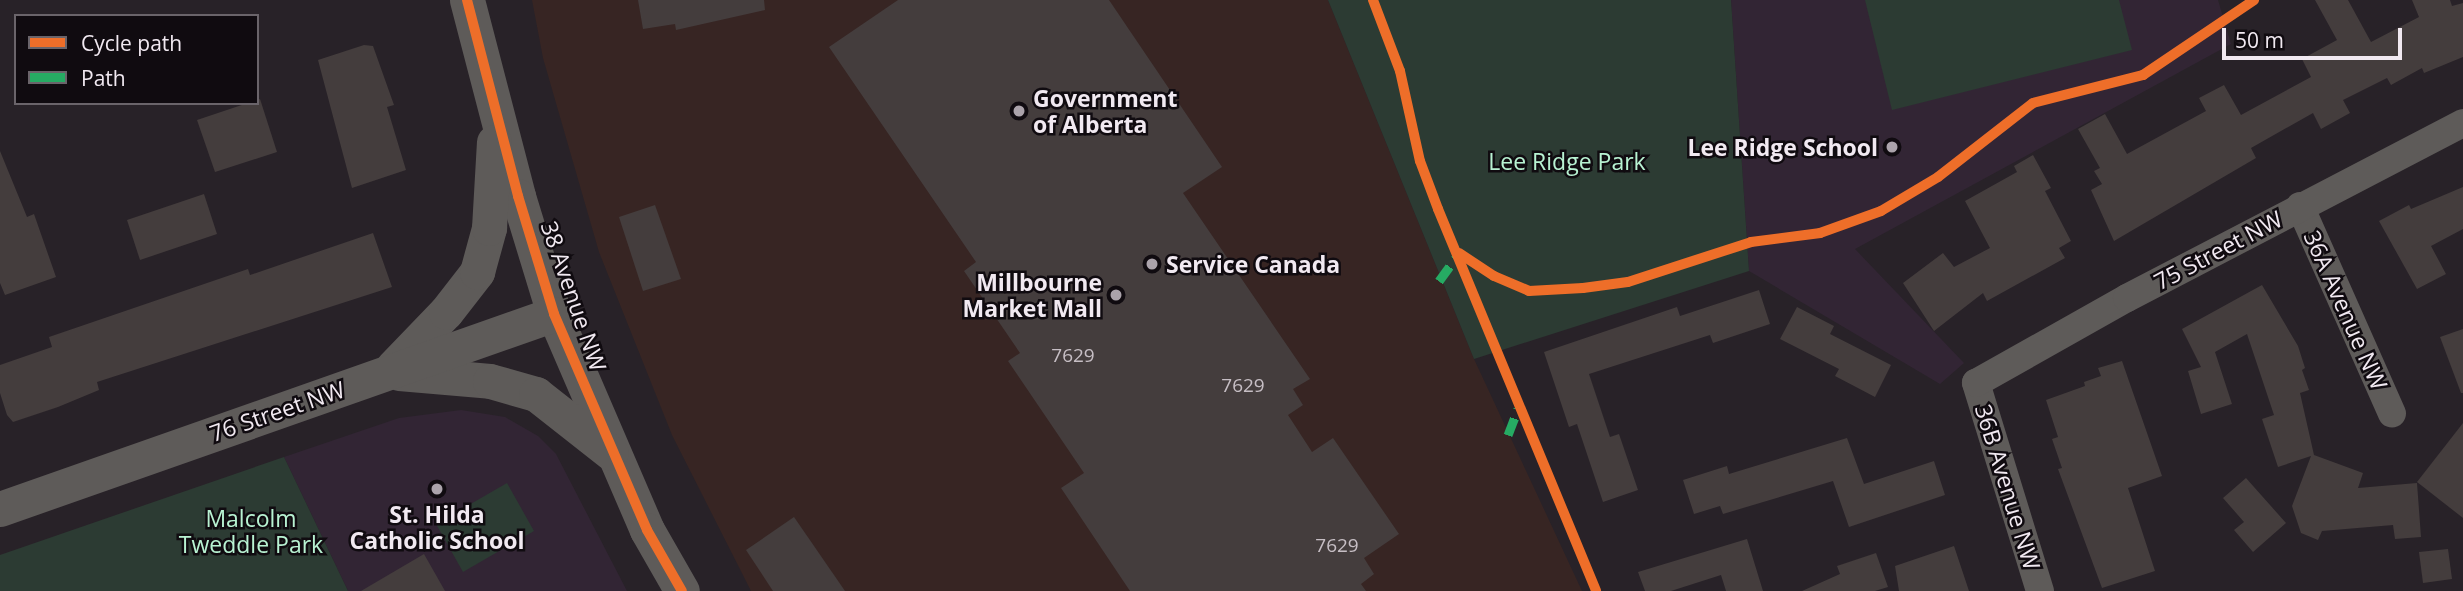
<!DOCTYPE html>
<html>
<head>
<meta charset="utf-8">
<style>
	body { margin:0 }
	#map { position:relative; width:2463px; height:591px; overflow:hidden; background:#282228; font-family:"Open Sans",sans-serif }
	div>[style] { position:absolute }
	.commercial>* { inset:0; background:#372523 }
	.built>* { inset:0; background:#322534 }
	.green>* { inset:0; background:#2c3b33 }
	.building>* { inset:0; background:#443d3d }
	.minor>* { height:28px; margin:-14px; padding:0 14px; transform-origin:14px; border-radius:14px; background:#5e5b59 }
	.tertiary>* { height:35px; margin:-17.5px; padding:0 17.5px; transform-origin:17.5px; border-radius:17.5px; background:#5e5b59 }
	.quiet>* { height:9px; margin-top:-4.5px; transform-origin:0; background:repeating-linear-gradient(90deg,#26ab63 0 18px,transparent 0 27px) }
	.cycleway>* { height:10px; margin:-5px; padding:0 5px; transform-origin:5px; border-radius:5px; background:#ee6e29 }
	.dots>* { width:19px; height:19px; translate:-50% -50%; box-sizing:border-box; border:4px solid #100b10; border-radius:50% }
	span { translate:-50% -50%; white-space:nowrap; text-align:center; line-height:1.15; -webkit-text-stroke:5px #100b10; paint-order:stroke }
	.number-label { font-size:19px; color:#c6bec4 }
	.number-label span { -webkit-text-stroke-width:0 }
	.poi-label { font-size:23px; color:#f1e9f1; font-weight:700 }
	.left { translate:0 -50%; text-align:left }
	.right { translate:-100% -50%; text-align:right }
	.park-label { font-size:23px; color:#b8f2d2 }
	.street-label { font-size:23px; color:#f1e9f1 }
	.legend { position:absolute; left:14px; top:14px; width:245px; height:91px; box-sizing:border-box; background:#100b10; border:2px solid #6a646a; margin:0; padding:9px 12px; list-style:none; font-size:21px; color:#f1e9f1 }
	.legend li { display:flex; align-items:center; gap:14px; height:35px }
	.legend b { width:35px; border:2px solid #6a646a }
	.scale { position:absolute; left:2222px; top:28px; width:180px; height:32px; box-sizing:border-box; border:4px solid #f1e9f1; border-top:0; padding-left:9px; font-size:21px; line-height:24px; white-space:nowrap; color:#f1e9f1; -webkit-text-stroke:5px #100b10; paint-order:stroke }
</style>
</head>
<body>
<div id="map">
	<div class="commercial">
		<i style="clip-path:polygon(532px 0,1328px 0,1474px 359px,1582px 591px,751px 591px,672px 435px,599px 252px,543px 58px)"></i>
	</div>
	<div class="built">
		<i style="clip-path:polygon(1731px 0,2218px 0,2231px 44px,1855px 249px,1964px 363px,1940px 384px,1749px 271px)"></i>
		<i style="clip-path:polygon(461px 410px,505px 417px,538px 436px,556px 454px,627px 591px,348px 591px,284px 457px,399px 418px)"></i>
	</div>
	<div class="green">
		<i style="clip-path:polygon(1328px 0,1731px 0,1749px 271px,1474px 359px)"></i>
		<i style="clip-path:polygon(1865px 0,2119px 0,2132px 50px,1892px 110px)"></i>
		<i style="clip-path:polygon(284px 457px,348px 591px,0 591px,0 555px)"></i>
		<i style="clip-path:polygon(507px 483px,534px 531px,463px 572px,436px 524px)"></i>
	</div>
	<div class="building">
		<i style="clip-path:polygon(638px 0,764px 0,765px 10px,676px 30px,675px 24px,643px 29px)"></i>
		<i style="clip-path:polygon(898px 0,1109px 0,1222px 167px,1183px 193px,1310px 379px,1293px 389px,1303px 405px,1288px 415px,1312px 452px,1333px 438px,1399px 534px,1364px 558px,1374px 574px,1361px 584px,1366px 591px,1130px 591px,1061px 488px,1084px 473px,1008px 361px,1020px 353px,964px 271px,976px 262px,829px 47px)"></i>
		<i style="clip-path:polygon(2315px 0,2348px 0,2371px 42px,2419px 17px,2412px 0,2450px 0,2452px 6px,2463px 3px,2463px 57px,2424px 73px,2422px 68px,2391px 85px,2387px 78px,2343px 100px,2350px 113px,2321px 129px,2313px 113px,2251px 148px,2256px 158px,2114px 241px,2091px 190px,2102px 184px,2094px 171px,2100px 168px,2078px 129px,2105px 114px,2127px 154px,2206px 111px,2199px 98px,2224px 85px,2241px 115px,2311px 77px,2302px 59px,2337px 40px)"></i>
		<i style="clip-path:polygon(364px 45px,373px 46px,394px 105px,387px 107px,406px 170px,352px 188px,318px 60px)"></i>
		<i style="clip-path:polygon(260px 99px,277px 152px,215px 172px,197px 120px)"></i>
		<i style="clip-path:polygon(0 151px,27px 217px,34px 214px,56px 277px,5px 295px,0 283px)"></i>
		<i style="clip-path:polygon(2033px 155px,2051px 188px,2045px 191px,2071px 241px,2059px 248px,2065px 258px,1987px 301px,1983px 293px,1934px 331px,1903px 283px,1943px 253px,1954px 267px,1990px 248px,1965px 201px,2017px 172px,2014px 166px)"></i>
		<i style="clip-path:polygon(2463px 187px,2463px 229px,2431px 246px,2446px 274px,2417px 289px,2379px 221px,2409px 205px,2411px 209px)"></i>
		<i style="clip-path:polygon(204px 194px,217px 234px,140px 260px,127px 220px)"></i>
		<i style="clip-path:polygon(655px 205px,681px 279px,643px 291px,619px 217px)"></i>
		<i style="clip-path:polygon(373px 233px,392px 287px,97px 382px,99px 390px,58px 407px,13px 422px,7px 415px,0 393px,0 365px,52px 347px,49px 337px,248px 269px,250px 275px)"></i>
		<i style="clip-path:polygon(2262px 285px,2298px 346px,2305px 368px,2302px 370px,2309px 390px,2300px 393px,2314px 455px,2363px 473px,2358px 488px,2417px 483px,2421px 537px,2395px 539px,2393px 525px,2322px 531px,2318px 540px,2301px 533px,2292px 506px,2311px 456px,2278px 467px,2262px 419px,2274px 415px,2247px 334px,2215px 352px,2232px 404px,2201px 414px,2188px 371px,2201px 367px,2182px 329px)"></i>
		<i style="clip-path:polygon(1759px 290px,1770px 324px,1713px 343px,1710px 335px,1589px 374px,1610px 437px,1619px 434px,1638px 490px,1603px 502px,1577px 424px,1569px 427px,1544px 352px,1677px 307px,1680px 316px)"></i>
		<i style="clip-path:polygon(1797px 307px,1834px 326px,1830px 334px,1891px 365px,1875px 397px,1835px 376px,1839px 369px,1780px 339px)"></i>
		<i style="clip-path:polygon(2463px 329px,2463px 393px,2461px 393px,2440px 337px)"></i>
		<i style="clip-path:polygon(2122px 361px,2162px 476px,2128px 488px,2155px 571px,2102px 588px,2058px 469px,2062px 468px,2052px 439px,2058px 437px,2046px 400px,2085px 386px,2084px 382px,2101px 376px,2098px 368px)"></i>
		<i style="clip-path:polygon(2463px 423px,2463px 518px,2417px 482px)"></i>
		<i style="clip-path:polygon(1847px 438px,1864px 484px,1934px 461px,1945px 495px,1849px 527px,1833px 481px,1723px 514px,1720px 506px,1694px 514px,1683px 480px,1727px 466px,1729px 474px)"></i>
		<i style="clip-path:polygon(2246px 478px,2286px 523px,2253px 552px,2234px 530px,2244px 522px,2223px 498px)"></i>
		<i style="clip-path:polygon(794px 517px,845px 591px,773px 591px,746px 550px)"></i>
		<i style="clip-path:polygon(1747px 539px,1763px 591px,1726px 591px,1721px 575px,1671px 591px,1645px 591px,1638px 572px)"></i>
		<i style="clip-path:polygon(1954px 546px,1969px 591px,1899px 591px,1895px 566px)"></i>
		<i style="clip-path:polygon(2448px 549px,2452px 579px,2423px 583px,2419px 552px)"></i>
		<i style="clip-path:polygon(1876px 553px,1888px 587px,1875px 591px,1802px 591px,1840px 574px,1837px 566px)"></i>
		<i style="clip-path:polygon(424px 554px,445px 591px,361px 591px)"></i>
	</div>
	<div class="minor">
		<i style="left:2300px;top:206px;width:227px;rotate:66.1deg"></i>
		<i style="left:2040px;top:591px;width:218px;rotate:-107.1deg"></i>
		<i style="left:1976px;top:383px;width:173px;rotate:-29.4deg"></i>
		<i style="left:2127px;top:298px;width:379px;rotate:-27.5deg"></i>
	</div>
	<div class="tertiary">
		<i style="left:467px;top:0;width:203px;rotate:75.4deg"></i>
		<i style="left:518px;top:196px;width:123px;rotate:73deg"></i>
		<i style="left:554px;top:314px;width:235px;rotate:66.7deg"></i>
		<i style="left:647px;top:530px;width:70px;rotate:60.2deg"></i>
		<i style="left:393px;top:367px;width:76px;rotate:-46.1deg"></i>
		<i style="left:446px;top:312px;width:51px;rotate:-52.2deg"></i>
		<i style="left:477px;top:272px;width:46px;rotate:-74.7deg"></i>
		<i style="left:489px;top:228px;width:86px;rotate:-86.7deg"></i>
		<i style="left:399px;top:373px;width:91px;rotate:5deg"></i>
		<i style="left:490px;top:381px;width:48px;rotate:15.8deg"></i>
		<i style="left:536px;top:394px;width:95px;rotate:38.2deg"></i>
		<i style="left:0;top:509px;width:587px;rotate:-19.39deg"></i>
	</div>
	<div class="quiet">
		<i style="left:1439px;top:281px;width:34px;rotate:-54deg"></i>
		<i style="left:1508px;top:435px;width:28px;rotate:-69deg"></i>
	</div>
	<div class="cycleway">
		<i style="left:467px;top:0;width:203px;rotate:75.4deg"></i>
		<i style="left:518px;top:196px;width:123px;rotate:73deg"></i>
		<i style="left:554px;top:314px;width:235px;rotate:66.7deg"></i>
		<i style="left:647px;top:530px;width:70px;rotate:60.2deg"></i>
		<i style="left:1373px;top:0;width:76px;rotate:69.2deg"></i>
		<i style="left:1400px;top:71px;width:92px;rotate:77.5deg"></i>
		<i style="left:1420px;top:161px;width:51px;rotate:69.4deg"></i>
		<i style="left:1438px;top:209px;width:413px;rotate:67.5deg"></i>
		<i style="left:1459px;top:253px;width:42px;rotate:33.3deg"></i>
		<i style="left:1494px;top:276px;width:38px;rotate:23deg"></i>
		<i style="left:1529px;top:291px;width:54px;rotate:-3.2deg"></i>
		<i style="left:1583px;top:288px;width:45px;rotate:-7.6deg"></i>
		<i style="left:1628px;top:282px;width:129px;rotate:-18deg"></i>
		<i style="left:1751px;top:242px;width:70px;rotate:-7.4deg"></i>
		<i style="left:1820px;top:233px;width:65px;rotate:-19.8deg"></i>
		<i style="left:1881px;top:211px;width:66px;rotate:-30.8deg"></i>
		<i style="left:1938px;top:177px;width:120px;rotate:-37.9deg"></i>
		<i style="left:2033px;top:103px;width:114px;rotate:-14.3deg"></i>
		<i style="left:2143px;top:75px;width:134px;rotate:-34deg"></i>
	</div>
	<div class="dots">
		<i style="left:1019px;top:111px;background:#aba3ab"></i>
		<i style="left:1892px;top:147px;background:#aba3ab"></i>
		<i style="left:1152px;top:264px;background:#aba3ab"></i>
		<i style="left:1116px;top:295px;background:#aba3ab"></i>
		<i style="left:437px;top:489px;background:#aba3ab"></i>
	</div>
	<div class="number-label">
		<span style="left:1073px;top:356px">7629</span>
		<span style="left:1243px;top:386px">7629</span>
		<span style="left:1337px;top:546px">7629</span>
	</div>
	<div class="poi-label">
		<span class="left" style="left:1033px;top:111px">Government<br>of Alberta</span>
		<span class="right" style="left:1878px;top:147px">Lee Ridge School</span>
		<span class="left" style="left:1166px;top:264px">Service Canada</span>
		<span class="right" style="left:1102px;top:295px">Millbourne<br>Market Mall</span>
		<span style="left:437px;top:527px">St. Hilda<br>Catholic School</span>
	</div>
	<div class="park-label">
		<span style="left:1567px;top:161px">Lee Ridge Park</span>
		<span style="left:251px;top:531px">Malcolm<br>Tweddle Park</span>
	</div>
	<div class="street-label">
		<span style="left:2218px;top:250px;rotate:-28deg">75 Street NW</span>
		<span style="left:574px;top:296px;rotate:71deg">38 Avenue NW</span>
		<span style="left:2346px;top:310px;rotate:66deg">36A Avenue NW</span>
		<span style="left:277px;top:411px;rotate:-19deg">76 Street NW</span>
		<span style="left:2008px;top:487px;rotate:73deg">36B Avenue NW</span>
	</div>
	<ul class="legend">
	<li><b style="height:9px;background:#ee6e29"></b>Cycle path</li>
	<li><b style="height:9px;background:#26ab63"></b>Path</li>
	</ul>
	<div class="scale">50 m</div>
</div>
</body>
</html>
